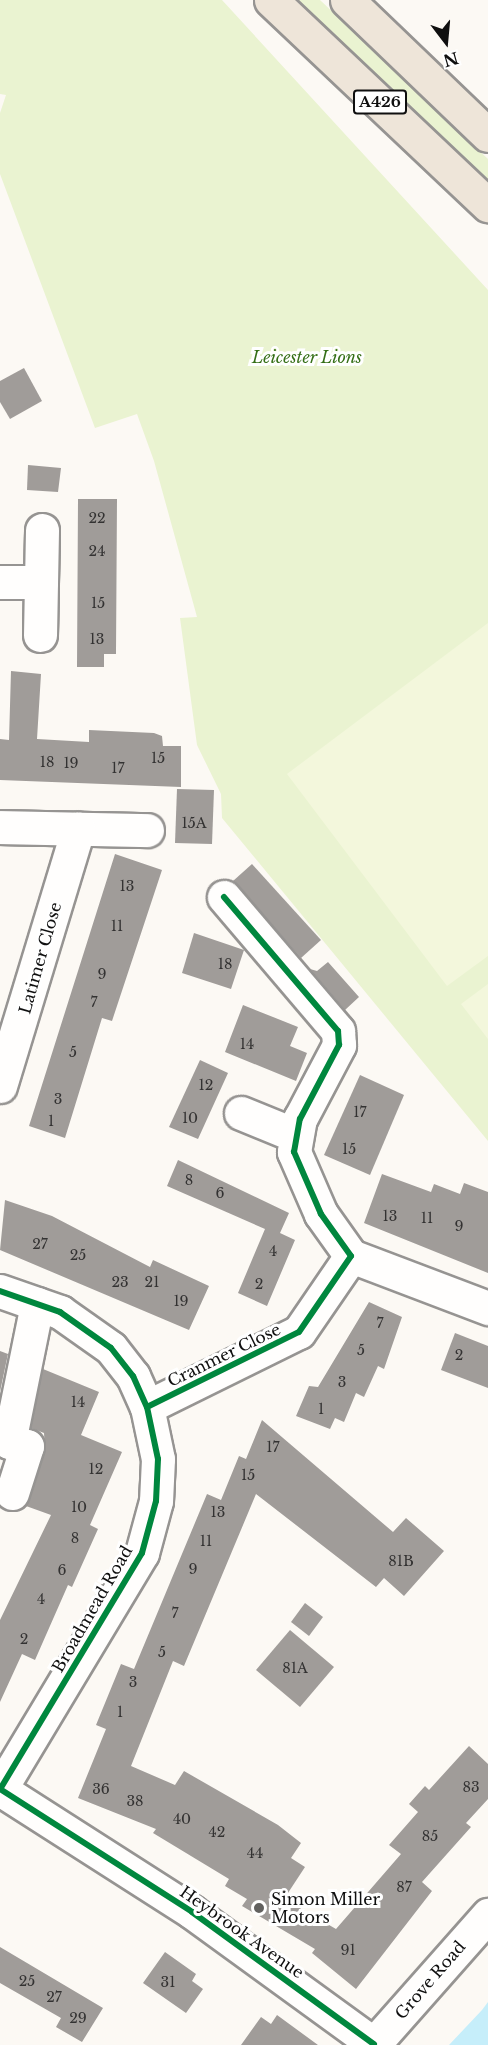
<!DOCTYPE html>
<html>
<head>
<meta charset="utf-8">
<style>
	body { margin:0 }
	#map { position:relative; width:488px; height:2045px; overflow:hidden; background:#fcf9f4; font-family:"Libre Baskerville",serif }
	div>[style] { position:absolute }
	.green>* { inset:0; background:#eaf3d1 }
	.pitch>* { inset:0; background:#f3f7dc }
	.water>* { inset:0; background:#c6eefa }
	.building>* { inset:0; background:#a09c99 }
	.roads { filter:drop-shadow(2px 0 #969492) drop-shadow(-2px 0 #969492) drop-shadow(0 2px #969492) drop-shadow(0 -2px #969492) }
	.minor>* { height:33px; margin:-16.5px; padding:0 16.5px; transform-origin:16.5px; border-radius:16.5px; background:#fffefd }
	.tertiary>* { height:33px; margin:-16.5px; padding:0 16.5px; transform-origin:16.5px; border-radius:16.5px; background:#fffefd }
	.primary>* { height:33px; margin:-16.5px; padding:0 16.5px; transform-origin:16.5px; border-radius:16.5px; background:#eee5d9 }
	.cycleway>* { height:6px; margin:-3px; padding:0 3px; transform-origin:3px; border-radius:3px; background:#00873e }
	.dots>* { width:16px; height:16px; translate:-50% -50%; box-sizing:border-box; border:3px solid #fff; border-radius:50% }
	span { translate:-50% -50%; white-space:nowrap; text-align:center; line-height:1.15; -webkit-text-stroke:6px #fff; paint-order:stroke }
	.number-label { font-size:14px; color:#333232 }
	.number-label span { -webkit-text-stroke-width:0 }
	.shield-label span { padding:2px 4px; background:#fff; border:2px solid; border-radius:4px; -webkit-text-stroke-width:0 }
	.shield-label { font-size:15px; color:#0f0f0f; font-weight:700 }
	.park-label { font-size:16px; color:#356f17; font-style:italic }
	.street-label { font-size:16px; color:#0f0f0f }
	.poi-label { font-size:16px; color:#0f0f0f }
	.left { translate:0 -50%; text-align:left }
	.north { position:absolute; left:416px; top:12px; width:60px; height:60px; -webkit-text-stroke:4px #fff; paint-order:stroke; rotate:164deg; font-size:16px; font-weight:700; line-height:24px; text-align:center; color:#0f0f0f }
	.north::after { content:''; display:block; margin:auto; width:21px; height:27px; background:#0f0f0f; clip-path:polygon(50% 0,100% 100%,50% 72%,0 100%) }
</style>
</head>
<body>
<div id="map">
	<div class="green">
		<i style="clip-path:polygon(0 0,222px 0,488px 290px,488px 1141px,222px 818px,221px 794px,197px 745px,180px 618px,197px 617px,154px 461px,137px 414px,95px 428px,0 174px,0 113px,6px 95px,0 94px)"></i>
		<i style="clip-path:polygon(297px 0,320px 0,488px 159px,488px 180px)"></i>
	</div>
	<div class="pitch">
		<i style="clip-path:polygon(488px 623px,488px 956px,447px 986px,287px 774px)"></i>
		<i style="clip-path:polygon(488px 984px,488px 1039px,461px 1004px)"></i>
	</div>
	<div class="water">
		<i style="clip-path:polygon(488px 2002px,488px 2045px,449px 2045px,482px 2010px)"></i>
	</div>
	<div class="building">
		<i style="clip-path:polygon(24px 368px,42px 401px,10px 419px,0 402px,0 381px)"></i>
		<i style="clip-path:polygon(28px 465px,61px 468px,58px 492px,27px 490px)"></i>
		<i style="clip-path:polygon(78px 499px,117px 499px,116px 654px,104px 654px,104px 667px,77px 667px)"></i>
		<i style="clip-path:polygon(11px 671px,41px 674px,37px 739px,89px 742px,89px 730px,154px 733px,162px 736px,163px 746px,181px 746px,181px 787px,0 780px,0 739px,9px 740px)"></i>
		<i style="clip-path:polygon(177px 789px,214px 790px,212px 844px,175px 843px)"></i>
		<i style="clip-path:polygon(115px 854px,162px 870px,112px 1021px,102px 1018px,65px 1138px,29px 1126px)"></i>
		<i style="clip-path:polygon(252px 864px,321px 940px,301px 958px,233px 881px)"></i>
		<i style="clip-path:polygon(194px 933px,244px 950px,231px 989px,182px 973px)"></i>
		<i style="clip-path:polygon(328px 962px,359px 997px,345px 1010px,310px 969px,317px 971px)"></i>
		<i style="clip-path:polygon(243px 1005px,298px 1027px,290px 1046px,307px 1053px,296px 1081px,225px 1052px)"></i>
		<i style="clip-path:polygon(200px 1060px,228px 1073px,198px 1139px,169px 1127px)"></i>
		<i style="clip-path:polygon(360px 1075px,404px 1095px,370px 1175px,324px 1155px)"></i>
		<i style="clip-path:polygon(178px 1160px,289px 1213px,280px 1233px,295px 1240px,267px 1306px,238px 1293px,265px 1229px,167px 1186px)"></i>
		<i style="clip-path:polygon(382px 1174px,431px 1192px,434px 1184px,460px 1194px,464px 1183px,488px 1192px,488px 1273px,364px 1223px)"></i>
		<i style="clip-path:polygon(5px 1200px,52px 1216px,150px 1267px,153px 1260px,209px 1286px,189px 1330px,0 1250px)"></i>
		<i style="clip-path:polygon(369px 1302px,402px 1317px,384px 1369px,378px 1366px,364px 1397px,356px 1393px,344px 1422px,335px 1418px,330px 1429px,296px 1416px,309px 1386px,318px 1387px)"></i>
		<i style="clip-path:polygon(455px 1333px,488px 1346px,488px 1388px,441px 1370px)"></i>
		<i style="clip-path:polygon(0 1351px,8px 1354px,0 1392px)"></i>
		<i style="clip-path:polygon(43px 1369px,99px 1392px,81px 1435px,122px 1452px,90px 1525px,98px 1529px,72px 1587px,68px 1585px,35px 1660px,22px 1654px,0 1702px,0 1620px,51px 1515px,26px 1506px,45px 1451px,44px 1433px,31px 1428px)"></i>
		<i style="clip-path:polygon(262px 1420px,393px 1532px,406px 1518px,444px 1551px,404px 1596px,384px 1578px,376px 1587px,256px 1494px,184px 1666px,173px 1661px,131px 1766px,175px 1785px,184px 1771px,278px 1825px,301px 1843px,291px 1858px,305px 1867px,284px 1899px,336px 1929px,401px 1854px,389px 1845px,418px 1812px,409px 1804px,425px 1786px,429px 1790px,469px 1746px,488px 1764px,488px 1799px,466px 1823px,471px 1827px,422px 1882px,432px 1891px,356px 1989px,312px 1953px,315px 1949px,242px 1906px,247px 1899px,225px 1886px,229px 1879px,153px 1833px,156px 1829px,78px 1798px,106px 1729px,96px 1725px,121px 1664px,134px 1669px,207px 1494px,221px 1500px,239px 1456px,246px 1459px)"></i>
		<i style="clip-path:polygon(305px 1603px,323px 1617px,309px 1636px,291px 1622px)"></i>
		<i style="clip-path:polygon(290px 1630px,334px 1667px,300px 1707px,256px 1670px)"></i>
		<i style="clip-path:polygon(0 1947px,103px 2008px,82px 2042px,56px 2027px,61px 2018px,0 1983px)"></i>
		<i style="clip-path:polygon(165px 1952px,196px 1974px,192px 1981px,203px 1989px,186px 2013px,143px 1983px)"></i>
		<i style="clip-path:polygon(277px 2015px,318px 2045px,241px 2045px,261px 2017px,271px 2024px)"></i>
	</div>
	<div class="roads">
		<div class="minor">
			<i style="left:0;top:582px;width:41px"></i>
			<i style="left:40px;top:635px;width:105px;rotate:-88.9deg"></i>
			<i style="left:0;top:827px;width:147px;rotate:1.2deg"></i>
			<i style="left:0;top:1086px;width:269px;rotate:-73.1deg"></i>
			<i style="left:241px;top:1113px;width:58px;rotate:22.2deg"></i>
			<i style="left:351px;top:1256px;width:147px;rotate:20.8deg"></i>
			<i style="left:0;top:1291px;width:64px;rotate:19.3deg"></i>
			<i style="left:60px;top:1312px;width:62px;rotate:35.2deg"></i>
			<i style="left:111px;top:1348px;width:36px;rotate:52deg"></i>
			<i style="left:133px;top:1376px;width:34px;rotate:66deg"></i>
			<i style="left:147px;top:1407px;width:53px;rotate:78.1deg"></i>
			<i style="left:158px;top:1459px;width:42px;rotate:92.7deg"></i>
			<i style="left:156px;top:1501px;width:54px;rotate:105.1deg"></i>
			<i style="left:142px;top:1553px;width:275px;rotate:121deg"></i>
			<i style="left:0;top:1789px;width:228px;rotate:32.6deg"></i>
			<i style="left:192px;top:1912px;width:225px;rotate:36deg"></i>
			<i style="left:147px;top:1407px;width:169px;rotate:-26.3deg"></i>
			<i style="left:299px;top:1332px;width:92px;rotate:-55.6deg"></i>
			<i style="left:351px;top:1256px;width:52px;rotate:-125.5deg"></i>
			<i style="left:321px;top:1214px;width:68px;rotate:-113.5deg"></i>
			<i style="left:294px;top:1152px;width:34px;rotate:-80deg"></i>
			<i style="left:300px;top:1119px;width:84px;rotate:-62.2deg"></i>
			<i style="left:339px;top:1045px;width:14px;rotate:-94deg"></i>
			<i style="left:338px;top:1031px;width:176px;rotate:-130.4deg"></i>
			<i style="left:12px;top:1493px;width:49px;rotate:-72.3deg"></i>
			<i style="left:27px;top:1446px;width:18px;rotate:-167deg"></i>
			<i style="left:9px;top:1442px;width:141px;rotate:-78.5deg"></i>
		</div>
		<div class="tertiary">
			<i style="left:373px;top:2045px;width:174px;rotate:-48.5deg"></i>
		</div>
		<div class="primary">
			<i style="left:271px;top:0;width:299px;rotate:43.4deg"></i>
			<i style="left:347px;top:0;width:195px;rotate:43.8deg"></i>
		</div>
	</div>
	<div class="cycleway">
		<i style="left:0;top:1291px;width:64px;rotate:19.3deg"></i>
		<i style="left:60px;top:1312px;width:62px;rotate:35.2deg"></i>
		<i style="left:111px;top:1348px;width:36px;rotate:52deg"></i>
		<i style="left:133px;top:1376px;width:34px;rotate:66deg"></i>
		<i style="left:147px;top:1407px;width:53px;rotate:78.1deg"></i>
		<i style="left:158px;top:1459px;width:42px;rotate:92.7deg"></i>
		<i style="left:156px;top:1501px;width:54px;rotate:105.1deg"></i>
		<i style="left:142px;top:1553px;width:275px;rotate:121deg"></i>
		<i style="left:0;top:1789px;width:228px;rotate:32.6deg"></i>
		<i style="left:192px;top:1912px;width:225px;rotate:36deg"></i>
		<i style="left:147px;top:1407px;width:169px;rotate:-26.3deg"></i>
		<i style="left:299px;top:1332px;width:92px;rotate:-55.6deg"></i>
		<i style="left:351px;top:1256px;width:52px;rotate:-125.5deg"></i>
		<i style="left:321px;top:1214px;width:68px;rotate:-113.5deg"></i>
		<i style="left:294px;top:1152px;width:34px;rotate:-80deg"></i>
		<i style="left:300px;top:1119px;width:84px;rotate:-62.2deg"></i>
		<i style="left:339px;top:1045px;width:14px;rotate:-94deg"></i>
		<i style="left:338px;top:1031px;width:176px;rotate:-130.4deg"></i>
	</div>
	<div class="dots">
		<i style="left:259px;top:1908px;background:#62615f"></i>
	</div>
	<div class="number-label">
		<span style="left:97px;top:518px">22</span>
		<span style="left:97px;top:551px">24</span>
		<span style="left:98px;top:603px">15</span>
		<span style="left:97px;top:639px">13</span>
		<span style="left:158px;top:758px">15</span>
		<span style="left:47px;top:762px">18</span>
		<span style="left:71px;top:763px">19</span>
		<span style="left:118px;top:768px">17</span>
		<span style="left:194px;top:823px">15A</span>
		<span style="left:127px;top:886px">13</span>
		<span style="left:117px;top:926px">11</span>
		<span style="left:225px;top:964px">18</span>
		<span style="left:102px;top:974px">9</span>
		<span style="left:94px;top:1002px">7</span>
		<span style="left:247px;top:1044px">14</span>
		<span style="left:73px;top:1052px">5</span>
		<span style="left:206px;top:1085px">12</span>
		<span style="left:58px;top:1099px">3</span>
		<span style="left:360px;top:1112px">17</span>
		<span style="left:190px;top:1118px">10</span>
		<span style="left:51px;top:1121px">1</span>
		<span style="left:349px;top:1149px">15</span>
		<span style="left:189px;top:1180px">8</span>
		<span style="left:220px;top:1193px">6</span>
		<span style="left:390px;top:1216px">13</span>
		<span style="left:427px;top:1218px">11</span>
		<span style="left:459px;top:1226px">9</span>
		<span style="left:40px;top:1244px">27</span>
		<span style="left:273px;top:1251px">4</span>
		<span style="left:78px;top:1255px">25</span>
		<span style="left:120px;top:1282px">23</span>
		<span style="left:152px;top:1282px">21</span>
		<span style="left:259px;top:1284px">2</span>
		<span style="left:181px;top:1301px">19</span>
		<span style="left:380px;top:1323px">7</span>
		<span style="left:361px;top:1350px">5</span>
		<span style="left:459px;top:1355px">2</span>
		<span style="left:342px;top:1382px">3</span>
		<span style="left:78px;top:1402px">14</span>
		<span style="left:321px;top:1409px">1</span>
		<span style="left:273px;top:1447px">17</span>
		<span style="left:96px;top:1469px">12</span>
		<span style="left:248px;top:1475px">15</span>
		<span style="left:79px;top:1507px">10</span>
		<span style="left:218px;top:1512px">13</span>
		<span style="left:75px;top:1538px">8</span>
		<span style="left:206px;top:1541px">11</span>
		<span style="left:401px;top:1561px">81B</span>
		<span style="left:193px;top:1569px">9</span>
		<span style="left:62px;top:1570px">6</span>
		<span style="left:41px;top:1599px">4</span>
		<span style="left:175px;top:1613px">7</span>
		<span style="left:24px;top:1639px">2</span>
		<span style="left:162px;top:1652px">5</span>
		<span style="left:295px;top:1668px">81A</span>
		<span style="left:133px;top:1682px">3</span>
		<span style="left:120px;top:1712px">1</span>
		<span style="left:471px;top:1787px">83</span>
		<span style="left:101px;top:1789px">36</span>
		<span style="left:135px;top:1801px">38</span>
		<span style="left:182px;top:1819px">40</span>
		<span style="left:217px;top:1832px">42</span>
		<span style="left:430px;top:1836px">85</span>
		<span style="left:255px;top:1853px">44</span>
		<span style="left:404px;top:1887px">87</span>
		<span style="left:348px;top:1950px">91</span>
		<span style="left:27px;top:1981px">25</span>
		<span style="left:168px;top:1982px">31</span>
		<span style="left:54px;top:1997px">27</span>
		<span style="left:78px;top:2018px">29</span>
	</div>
	<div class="shield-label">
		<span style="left:380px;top:102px">A426</span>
	</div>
	<div class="park-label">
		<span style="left:307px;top:357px">Leicester Lions</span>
	</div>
	<div class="street-label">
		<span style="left:40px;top:958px;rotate:-74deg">Latimer Close</span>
		<span style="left:224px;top:1355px;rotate:-26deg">Cranmer Close</span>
		<span style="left:92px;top:1609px;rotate:-60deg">Broadmead Road</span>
		<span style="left:242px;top:1932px;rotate:35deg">Heybrook Avenue</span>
		<span style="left:430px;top:1980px;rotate:-49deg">Grove Road</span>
	</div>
	<div class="poi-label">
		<span class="left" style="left:271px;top:1908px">Simon Miller<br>Motors</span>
	</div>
	<div class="north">N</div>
</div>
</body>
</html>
